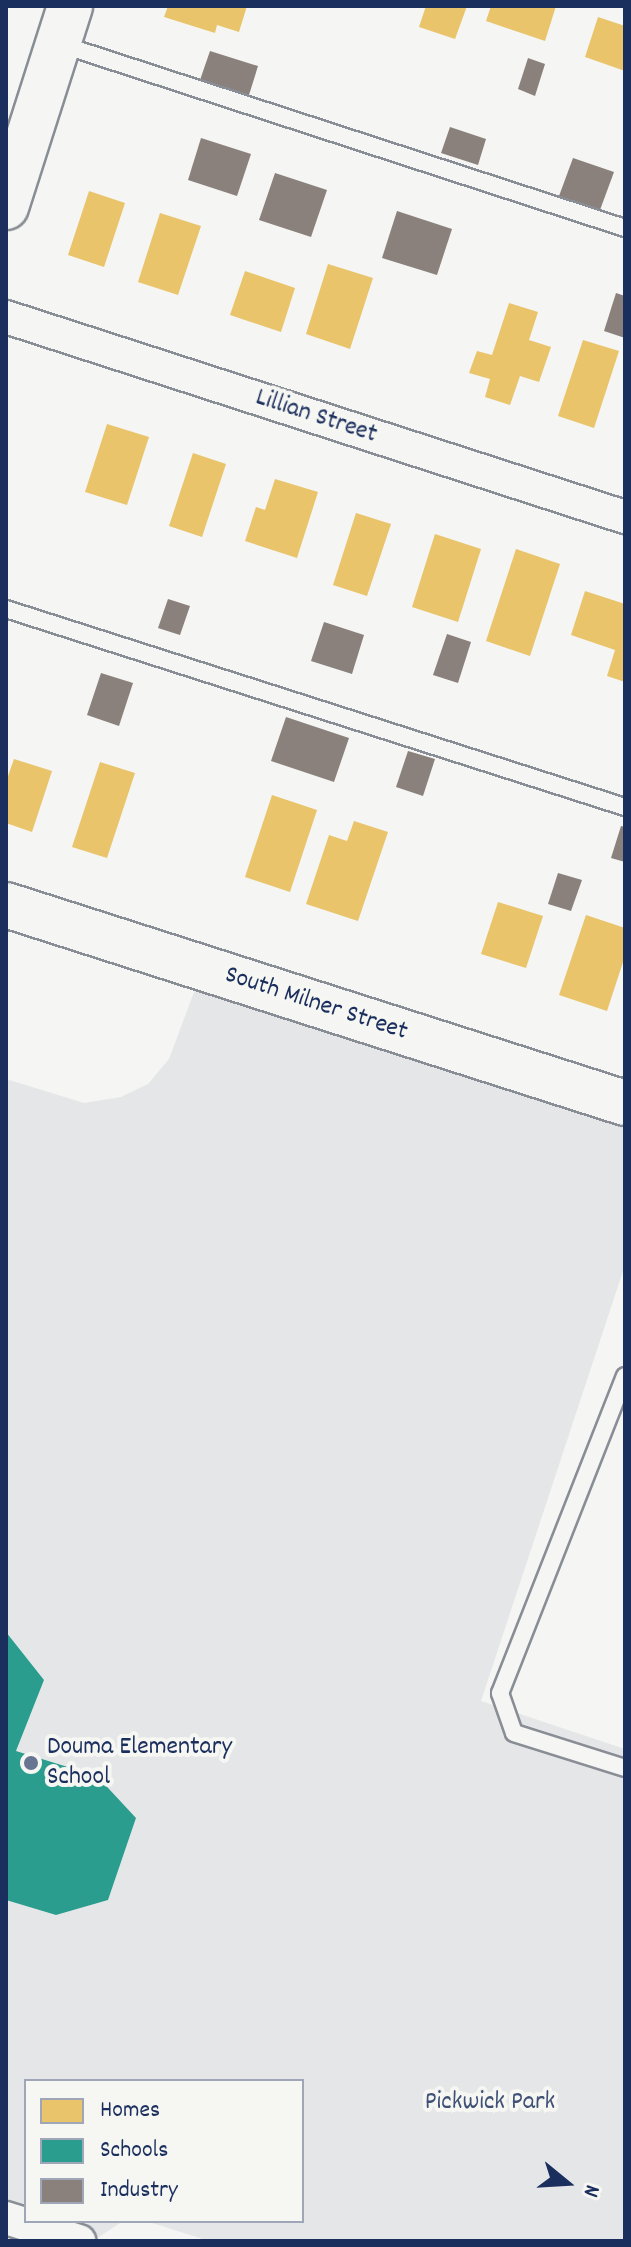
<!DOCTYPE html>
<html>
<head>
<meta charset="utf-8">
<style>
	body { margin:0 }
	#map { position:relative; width:631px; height:2247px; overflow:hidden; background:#f5f5f3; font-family:Dekko,sans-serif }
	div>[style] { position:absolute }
	.green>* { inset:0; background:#e4e6e7 }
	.homes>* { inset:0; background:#e9c46a }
	.schools>* { inset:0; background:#2a9d8f }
	.industry>* { inset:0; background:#8a817c }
	.roads { filter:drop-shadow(2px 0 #898d95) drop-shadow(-2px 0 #898d95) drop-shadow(0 2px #898d95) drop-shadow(0 -2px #898d95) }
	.service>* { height:16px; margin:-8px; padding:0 8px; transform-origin:8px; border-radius:8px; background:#f5f5f3 }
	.minor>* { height:32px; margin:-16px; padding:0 16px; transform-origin:16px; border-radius:16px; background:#f5f5f3 }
	.secondary>* { height:44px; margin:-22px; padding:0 22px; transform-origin:22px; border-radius:22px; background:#f5f5f3 }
	.dots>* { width:22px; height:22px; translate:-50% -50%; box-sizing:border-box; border:4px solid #f6f6f2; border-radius:50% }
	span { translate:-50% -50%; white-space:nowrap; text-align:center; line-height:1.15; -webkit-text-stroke:8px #f6f6f2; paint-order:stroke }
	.street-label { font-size:26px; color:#1b2f5e }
	.poi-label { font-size:26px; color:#1b2f5e }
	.left { translate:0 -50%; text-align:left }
	.park-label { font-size:26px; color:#405177 }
	.frame { position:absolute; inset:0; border:8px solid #1b2f5e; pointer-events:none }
	.legend { position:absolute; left:24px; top:2079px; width:280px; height:144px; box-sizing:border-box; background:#f6f6f2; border:2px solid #9ea6b7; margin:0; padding:10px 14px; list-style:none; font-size:24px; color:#1b2f5e }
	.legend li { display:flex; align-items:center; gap:16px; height:40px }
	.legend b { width:40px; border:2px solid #9ea6b7 }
	.north { position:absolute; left:527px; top:2143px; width:80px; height:80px; -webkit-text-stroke:6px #f6f6f2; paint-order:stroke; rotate:108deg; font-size:22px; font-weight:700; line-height:32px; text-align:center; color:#1b2f5e }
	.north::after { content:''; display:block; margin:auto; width:28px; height:36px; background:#1b2f5e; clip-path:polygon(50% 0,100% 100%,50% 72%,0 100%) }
</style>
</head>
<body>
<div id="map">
	<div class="green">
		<i style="clip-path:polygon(203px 968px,625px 1103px,625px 1265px,481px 1701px,625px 1749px,625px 2241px,209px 2241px,146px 2221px,302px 2221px,302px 2081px,26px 2081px,26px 2221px,123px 2221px,93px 2241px,6px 2218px,6px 1900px,56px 1915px,108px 1900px,136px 1818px,97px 1776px,16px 1751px,44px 1680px,6px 1632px,6px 1079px,84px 1103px,121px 1097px,148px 1084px,169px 1059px)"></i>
	</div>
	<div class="homes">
		<i style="clip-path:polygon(168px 6px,247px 6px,239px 32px,217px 25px,215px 33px,164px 17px)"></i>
		<i style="clip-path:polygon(426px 6px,467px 6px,455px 39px,419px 27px)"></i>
		<i style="clip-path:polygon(491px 6px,556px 6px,545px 41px,486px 21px)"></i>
		<i style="clip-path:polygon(598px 17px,625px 26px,625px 71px,585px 57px)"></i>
		<i style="clip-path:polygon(89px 191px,125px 203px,104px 267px,68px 255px)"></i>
		<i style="clip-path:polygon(160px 213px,201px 226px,178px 295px,138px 282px)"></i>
		<i style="clip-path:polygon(328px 264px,373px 278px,350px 349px,306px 334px)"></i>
		<i style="clip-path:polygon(245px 271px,295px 288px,281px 332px,230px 315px)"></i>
		<i style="clip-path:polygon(509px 303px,538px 312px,529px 340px,551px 347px,539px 382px,520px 376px,510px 405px,485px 397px,490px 379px,469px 373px,477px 351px,492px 355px)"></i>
		<i style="clip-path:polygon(583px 340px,619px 351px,594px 428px,558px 416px)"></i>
		<i style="clip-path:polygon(107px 424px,149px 437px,127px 505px,85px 492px)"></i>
		<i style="clip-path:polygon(193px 453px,226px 464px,202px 537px,169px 526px)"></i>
		<i style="clip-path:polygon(275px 479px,318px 492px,297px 558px,245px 541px,256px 507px,265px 510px)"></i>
		<i style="clip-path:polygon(356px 513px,391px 524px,367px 596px,333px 585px)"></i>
		<i style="clip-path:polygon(435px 534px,481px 549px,458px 622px,412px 607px)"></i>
		<i style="clip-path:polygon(516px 549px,560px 564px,530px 656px,486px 641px)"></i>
		<i style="clip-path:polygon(585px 591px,625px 604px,625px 682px,607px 676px,615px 650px,571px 635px)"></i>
		<i style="clip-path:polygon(14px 759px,52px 771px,32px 832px,6px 823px,6px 782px)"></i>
		<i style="clip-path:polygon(100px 762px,135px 773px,107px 858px,72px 847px)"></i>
		<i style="clip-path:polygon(272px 795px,317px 810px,290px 892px,245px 877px)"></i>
		<i style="clip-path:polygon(354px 821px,388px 832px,358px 921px,306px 904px,329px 835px,347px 841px)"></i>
		<i style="clip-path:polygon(498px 902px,543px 916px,526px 968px,481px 954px)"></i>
		<i style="clip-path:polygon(586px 915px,625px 928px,625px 956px,607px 1011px,559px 995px)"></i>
	</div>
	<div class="schools">
		<i style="clip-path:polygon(6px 1632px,44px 1680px,16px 1751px,97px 1776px,136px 1818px,108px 1900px,56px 1915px,6px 1900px)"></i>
	</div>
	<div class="industry">
		<i style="clip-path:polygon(210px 51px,258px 66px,249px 95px,200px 80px)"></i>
		<i style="clip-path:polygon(528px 58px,545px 64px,535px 96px,518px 89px)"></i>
		<i style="clip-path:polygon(450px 127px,486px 139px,478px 165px,441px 153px)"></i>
		<i style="clip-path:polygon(201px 138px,251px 154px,237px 196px,188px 180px)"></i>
		<i style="clip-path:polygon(573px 158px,614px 172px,600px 210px,559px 196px)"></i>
		<i style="clip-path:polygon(275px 173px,327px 190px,311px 237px,259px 220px)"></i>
		<i style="clip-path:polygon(397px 211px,452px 229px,437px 275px,382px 258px)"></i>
		<i style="clip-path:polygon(616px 293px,625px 296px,625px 338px,604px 331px)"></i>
		<i style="clip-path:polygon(168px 599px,190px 606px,180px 635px,158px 628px)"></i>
		<i style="clip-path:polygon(324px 622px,364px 635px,352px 674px,311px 661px)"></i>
		<i style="clip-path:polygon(447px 634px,471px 642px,458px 683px,433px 675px)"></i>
		<i style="clip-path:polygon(101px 673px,133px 683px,119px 726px,87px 715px)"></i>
		<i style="clip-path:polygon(286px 717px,349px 738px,334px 782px,271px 761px)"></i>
		<i style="clip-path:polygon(408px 751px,435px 759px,423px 796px,396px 787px)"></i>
		<i style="clip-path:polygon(621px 826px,625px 827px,625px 862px,611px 858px)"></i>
		<i style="clip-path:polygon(558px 873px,582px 880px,571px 911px,548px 904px)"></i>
	</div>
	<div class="roads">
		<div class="service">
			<i style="left:60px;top:44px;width:594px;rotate:18.04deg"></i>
			<i style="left:6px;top:609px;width:650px;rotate:17.74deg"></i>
			<i style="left:625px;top:1376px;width:341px;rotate:111.5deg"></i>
			<i style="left:500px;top:1693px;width:42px;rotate:70.7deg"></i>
			<i style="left:514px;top:1733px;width:116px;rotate:17.5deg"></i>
		</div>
		<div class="minor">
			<i style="left:6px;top:317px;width:651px;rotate:17.91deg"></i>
			<i style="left:6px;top:2218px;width:77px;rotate:17.5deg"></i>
		</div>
		<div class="secondary">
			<i style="left:6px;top:207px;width:211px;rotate:-72.3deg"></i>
			<i style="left:6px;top:905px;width:650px;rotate:17.74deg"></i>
		</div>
	</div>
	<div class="dots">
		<i style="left:31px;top:1763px;background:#677492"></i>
	</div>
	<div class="street-label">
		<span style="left:316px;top:417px;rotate:18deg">Lillian Street</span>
		<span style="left:316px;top:1004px;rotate:18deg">South Milner Street</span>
	</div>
	<div class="poi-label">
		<span class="left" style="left:47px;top:1763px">Douma Elementary<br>School</span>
	</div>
	<div class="park-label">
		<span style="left:490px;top:2103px">Pickwick Park</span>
	</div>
	<div class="frame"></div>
	<ul class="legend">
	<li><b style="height:22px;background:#e9c46a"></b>Homes</li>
	<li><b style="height:22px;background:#2a9d8f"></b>Schools</li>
	<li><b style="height:22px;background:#8a817c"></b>Industry</li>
	</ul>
	<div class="north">N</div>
</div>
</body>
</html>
